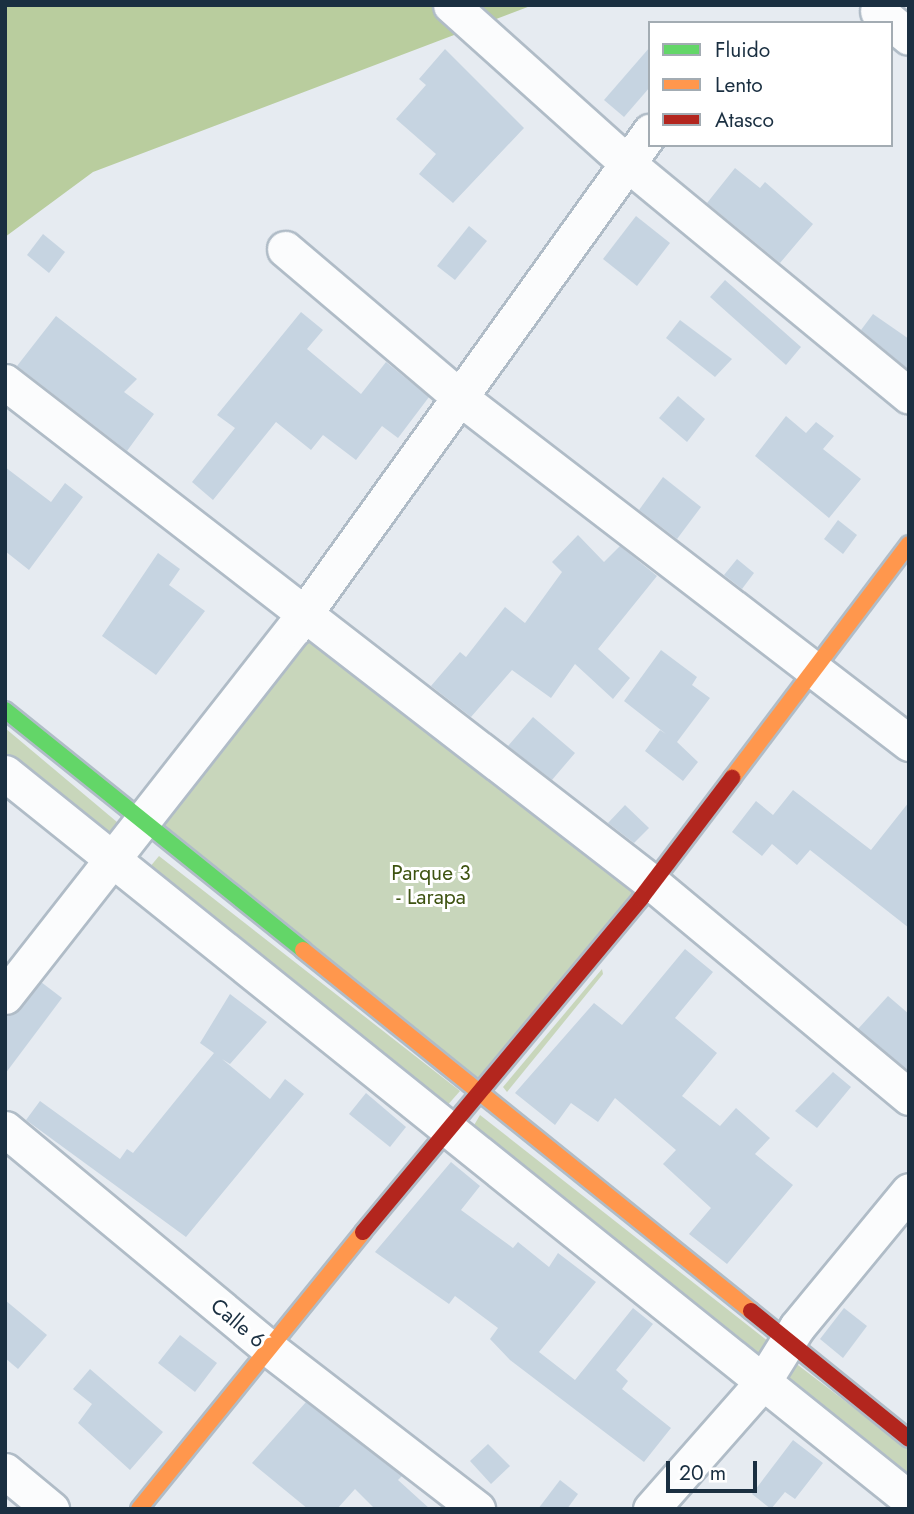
<!DOCTYPE html>
<html>
<head>
<meta charset="utf-8">
<style>
	body { margin:0 }
	#map { position:relative; width:914px; height:1514px; overflow:hidden; background:#e6ebf1; font-family:Jost,sans-serif }
	div>[style] { position:absolute }
	.green>* { inset:0; background:#c8d6bb }
	.forest>* { inset:0; background:#b9cd9e }
	.building>* { inset:0; background:#c6d4e1 }
	.roads { filter:drop-shadow(2px 0 #b0bcc7) drop-shadow(-2px 0 #b0bcc7) drop-shadow(0 2px #b0bcc7) drop-shadow(0 -2px #b0bcc7) }
	.street>* { height:35px; margin:-17.5px; padding:0 17.5px; transform-origin:17.5px; border-radius:17.5px; background:#fbfcfd }
	.fast>* { height:16px; margin:-8px; padding:0 8px; transform-origin:8px; border-radius:8px; background:#63d668 }
	.slow>* { height:16px; margin:-8px; padding:0 8px; transform-origin:8px; border-radius:8px; background:#ff974d }
	.jam>* { height:16px; margin:-8px; padding:0 8px; transform-origin:8px; border-radius:8px; background:#b3261e }
	span { translate:-50% -50%; white-space:nowrap; text-align:center; line-height:1.15; -webkit-text-stroke:6px #fff; paint-order:stroke }
	.park-label { font-size:21px; color:#3e5311 }
	.street-label { font-size:21px; color:#1a2f41 }
	.frame { position:absolute; inset:0; border:7px solid #1a2f41; pointer-events:none }
	.legend { position:absolute; left:648px; top:21px; width:245px; height:126px; box-sizing:border-box; background:#fff; border:2px solid #a3acb3; margin:0; padding:9px 12px; list-style:none; font-size:21px; color:#1a2f41 }
	.legend li { display:flex; align-items:center; gap:14px; height:35px }
	.legend b { width:35px; border:2px solid #a3acb3 }
	.scale { position:absolute; left:666px; top:1461px; width:91px; height:32px; box-sizing:border-box; border:4px solid #1a2f41; border-top:0; padding-left:9px; font-size:21px; line-height:24px; white-space:nowrap; color:#1a2f41; -webkit-text-stroke:5px #fff; paint-order:stroke }
</style>
</head>
<body>
<div id="map">
	<div class="green">
		<i style="clip-path:polygon(309px 630px,533px 804px,641px 898px,474px 1084px,157px 829px)"></i>
		<i style="clip-path:polygon(5px 728px,117px 822px,113px 838px,5px 762px)"></i>
		<i style="clip-path:polygon(159px 856px,460px 1091px,445px 1108px,144px 874px)"></i>
		<i style="clip-path:polygon(602px 969px,603px 974px,507px 1092px,503px 1087px)"></i>
		<i style="clip-path:polygon(480px 1115px,769px 1342px,758px 1363px,473px 1127px)"></i>
		<i style="clip-path:polygon(794px 1362px,909px 1450px,909px 1486px,784px 1384px,786px 1365px)"></i>
	</div>
	<div class="forest">
		<i style="clip-path:polygon(5px 5px,533px 5px,93px 172px,5px 237px)"></i>
	</div>
	<div class="building">
		<i style="clip-path:polygon(650px 47px,650px 87px,624px 117px,604px 100px)"></i>
		<i style="clip-path:polygon(445px 49px,524px 128px,453px 203px,419px 174px,436px 154px,396px 119px,426px 85px,419px 79px)"></i>
		<i style="clip-path:polygon(735px 168px,760px 188px,765px 182px,813px 224px,780px 263px,707px 203px)"></i>
		<i style="clip-path:polygon(636px 216px,670px 243px,637px 286px,603px 259px)"></i>
		<i style="clip-path:polygon(469px 226px,487px 241px,455px 280px,437px 266px)"></i>
		<i style="clip-path:polygon(43px 234px,65px 252px,49px 273px,27px 255px)"></i>
		<i style="clip-path:polygon(725px 280px,801px 347px,786px 365px,710px 297px)"></i>
		<i style="clip-path:polygon(301px 312px,323px 330px,307px 349px,361px 394px,386px 362px,429px 397px,398px 438px,382px 426px,356px 460px,323px 435px,311px 450px,276px 422px,213px 500px,192px 482px,235px 428px,217px 415px)"></i>
		<i style="clip-path:polygon(873px 314px,909px 339px,909px 370px,861px 330px)"></i>
		<i style="clip-path:polygon(56px 316px,137px 379px,124px 392px,154px 414px,127px 451px,17px 366px)"></i>
		<i style="clip-path:polygon(680px 320px,732px 359px,715px 377px,666px 338px)"></i>
		<i style="clip-path:polygon(678px 396px,705px 419px,687px 442px,659px 418px)"></i>
		<i style="clip-path:polygon(786px 416px,806px 433px,816px 422px,834px 436px,823px 449px,861px 479px,829px 518px,755px 456px)"></i>
		<i style="clip-path:polygon(5px 467px,51px 502px,65px 483px,83px 497px,29px 570px,5px 551px)"></i>
		<i style="clip-path:polygon(663px 477px,701px 507px,677px 539px,639px 510px)"></i>
		<i style="clip-path:polygon(838px 520px,857px 535px,843px 554px,824px 539px)"></i>
		<i style="clip-path:polygon(578px 535px,604px 562px,620px 546px,657px 576px,598px 649px,630px 678px,613px 699px,575px 664px,551px 698px,512px 670px,471px 717px,431px 686px,460px 652px,466px 657px,505px 607px,525px 623px,562px 572px,552px 562px)"></i>
		<i style="clip-path:polygon(158px 553px,180px 569px,169px 585px,205px 611px,156px 675px,102px 636px)"></i>
		<i style="clip-path:polygon(737px 559px,754px 573px,742px 589px,724px 575px)"></i>
		<i style="clip-path:polygon(661px 650px,697px 677px,692px 685px,710px 698px,677px 742px,698px 762px,683px 781px,645px 751px,660px 730px,666px 734px,624px 701px)"></i>
		<i style="clip-path:polygon(533px 717px,575px 753px,552px 780px,508px 746px)"></i>
		<i style="clip-path:polygon(793px 790px,871px 850px,909px 802px,909px 928px,810px 850px,797px 865px,772px 844px,762px 856px,732px 832px,756px 801px,773px 815px)"></i>
		<i style="clip-path:polygon(625px 805px,649px 828px,634px 843px,608px 823px)"></i>
		<i style="clip-path:polygon(685px 949px,713px 972px,675px 1018px,717px 1053px,682px 1096px,720px 1126px,736px 1108px,770px 1138px,755px 1154px,793px 1185px,727px 1264px,689px 1234px,711px 1208px,663px 1164px,676px 1150px,615px 1098px,598px 1122px,571px 1103px,555px 1125px,515px 1093px,594px 1003px,622px 1025px)"></i>
		<i style="clip-path:polygon(41px 982px,62px 998px,5px 1074px,5px 1016px,20px 1009px)"></i>
		<i style="clip-path:polygon(230px 994px,267px 1022px,230px 1064px,222px 1059px,270px 1099px,285px 1079px,304px 1094px,186px 1237px,26px 1120px,40px 1101px,120px 1159px,127px 1149px,133px 1153px,214px 1053px,200px 1043px)"></i>
		<i style="clip-path:polygon(888px 996px,909px 1014px,909px 1071px,858px 1029px)"></i>
		<i style="clip-path:polygon(833px 1072px,851px 1087px,817px 1128px,795px 1111px)"></i>
		<i style="clip-path:polygon(366px 1093px,406px 1127px,390px 1147px,349px 1114px)"></i>
		<i style="clip-path:polygon(451px 1162px,480px 1186px,461px 1210px,513px 1248px,518px 1242px,549px 1267px,558px 1253px,596px 1282px,539px 1352px,575px 1380px,633px 1308px,653px 1324px,616px 1370px,628px 1381px,622px 1389px,671px 1428px,644px 1462px,510px 1360px,490px 1339px,498px 1328px,455px 1296px,449px 1304px,375px 1252px)"></i>
		<i style="clip-path:polygon(5px 1300px,47px 1335px,18px 1369px,5px 1358px)"></i>
		<i style="clip-path:polygon(844px 1308px,867px 1326px,843px 1358px,820px 1339px)"></i>
		<i style="clip-path:polygon(180px 1335px,217px 1363px,195px 1392px,158px 1363px)"></i>
		<i style="clip-path:polygon(90px 1369px,163px 1432px,130px 1470px,78px 1423px,92px 1404px,73px 1389px)"></i>
		<i style="clip-path:polygon(306px 1402px,402px 1476px,398px 1480px,430px 1509px,375px 1509px,355px 1489px,337px 1509px,308px 1509px,252px 1463px)"></i>
		<i style="clip-path:polygon(793px 1440px,823px 1463px,795px 1499px,785px 1492px,771px 1509px,752px 1494px)"></i>
		<i style="clip-path:polygon(488px 1444px,510px 1466px,491px 1484px,470px 1461px)"></i>
		<i style="clip-path:polygon(560px 1480px,578px 1494px,567px 1509px,538px 1509px)"></i>
	</div>
	<div class="roads">
		<div class="street">
			<i style="left:451px;top:5px;width:238px;rotate:41.9deg"></i>
			<i style="left:628px;top:164px;width:364px;rotate:39.5deg"></i>
			<i style="left:878px;top:11px;width:40px;rotate:40deg"></i>
			<i style="left:285px;top:249px;width:233px;rotate:40.3deg"></i>
			<i style="left:463px;top:400px;width:563px;rotate:37.56deg"></i>
			<i style="left:5px;top:382px;width:817px;rotate:37.74deg"></i>
			<i style="left:651px;top:882px;width:336px;rotate:39.8deg"></i>
			<i style="left:5px;top:773px;width:1159px;rotate:38.77deg"></i>
			<i style="left:5px;top:996px;width:468px;rotate:-51.9deg"></i>
			<i style="left:294px;top:628px;width:611px;rotate:-54.33deg"></i>
			<i style="left:5px;top:1129px;width:344px;rotate:39.7deg"></i>
			<i style="left:270px;top:1349px;width:262px;rotate:37.7deg"></i>
			<i style="left:5px;top:1471px;width:60px;rotate:39.6deg"></i>
			<i style="left:651px;top:1509px;width:168px;rotate:-48.6deg"></i>
			<i style="left:762px;top:1383px;width:66px;rotate:-58deg"></i>
			<i style="left:797px;top:1327px;width:176px;rotate:-50.5deg"></i>
		</div>
		<div class="fast">
			<i style="left:5px;top:710px;width:383px;rotate:38.8deg"></i>
		</div>
		<div class="slow">
			<i style="left:732px;top:778px;width:293px;rotate:-52.9deg"></i>
			<i style="left:303px;top:950px;width:575px;rotate:38.86deg"></i>
			<i style="left:139px;top:1509px;width:356px;rotate:-51deg"></i>
		</div>
		<div class="jam">
			<i style="left:363px;top:1232px;width:435px;rotate:-50.2deg"></i>
			<i style="left:641px;top:898px;width:151px;rotate:-52.8deg"></i>
			<i style="left:751px;top:1311px;width:203px;rotate:39deg"></i>
		</div>
	</div>
	<div class="park-label">
		<span style="left:431px;top:885px">Parque 3<br>- Larapa</span>
	</div>
	<div class="street-label">
		<span style="left:238px;top:1323px;rotate:40deg">Calle 6</span>
	</div>
	<div class="frame"></div>
	<ul class="legend">
	<li><b style="height:9px;background:#63d668"></b>Fluido</li>
	<li><b style="height:9px;background:#ff974d"></b>Lento</li>
	<li><b style="height:9px;background:#b3261e"></b>Atasco</li>
	</ul>
	<div class="scale">20 m</div>
</div>
</body>
</html>
